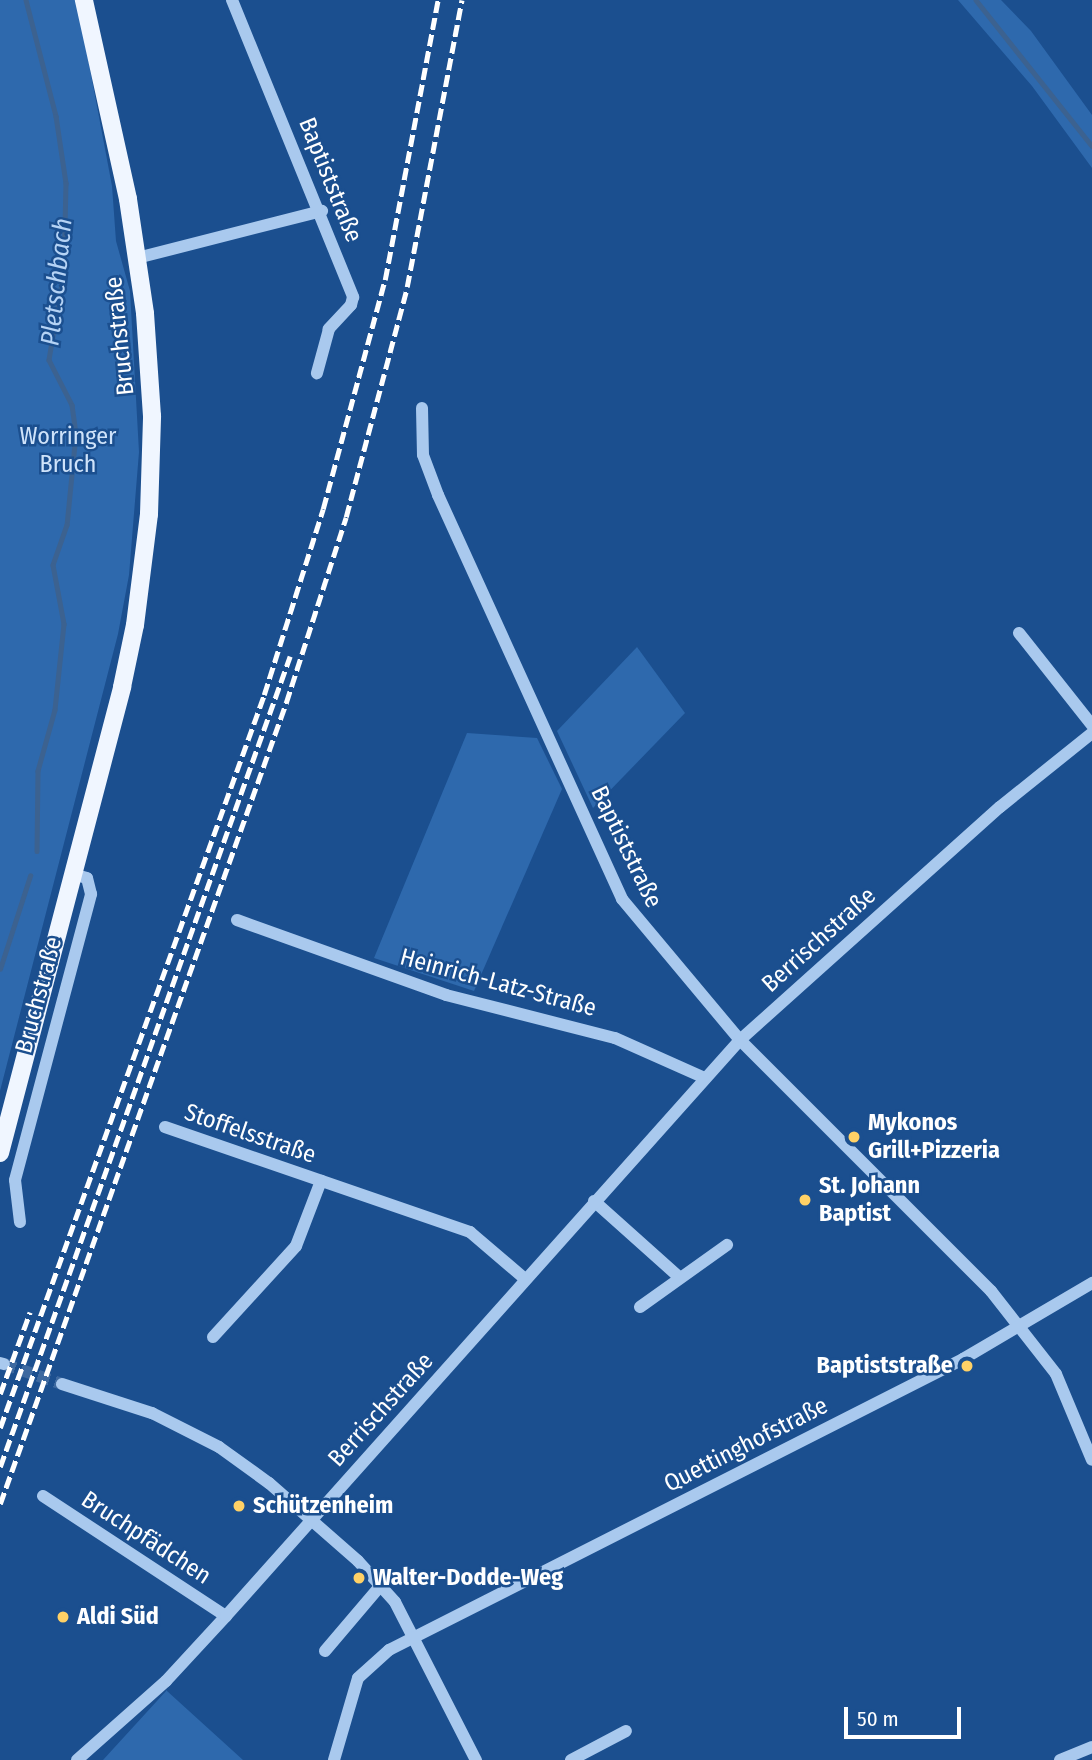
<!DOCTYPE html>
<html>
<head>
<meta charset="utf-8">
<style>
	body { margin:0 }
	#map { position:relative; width:1092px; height:1760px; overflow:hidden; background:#1b4f8f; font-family:"Fira Sans Condensed",sans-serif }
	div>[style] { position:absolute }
	.green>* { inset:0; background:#2e69ad }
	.stream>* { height:4.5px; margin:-2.25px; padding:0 2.25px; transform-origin:2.25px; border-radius:2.25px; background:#3c6290 }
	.minor-tunnel>* { height:12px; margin-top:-6px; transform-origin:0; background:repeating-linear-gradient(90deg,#3d69a0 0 12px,transparent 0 18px) }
	.minor>* { height:12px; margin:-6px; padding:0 6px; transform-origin:6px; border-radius:6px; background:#a9c9ee }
	.major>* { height:18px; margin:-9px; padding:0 9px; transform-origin:9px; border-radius:9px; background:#f0f6ff }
	.rail>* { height:4.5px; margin-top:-2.25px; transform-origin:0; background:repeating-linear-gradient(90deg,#fff 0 12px,transparent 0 17px) }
	.dots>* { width:19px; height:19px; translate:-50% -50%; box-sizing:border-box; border:4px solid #1b4f8f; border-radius:50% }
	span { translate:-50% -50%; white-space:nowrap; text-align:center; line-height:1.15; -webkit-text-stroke:5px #1b4f8f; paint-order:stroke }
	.street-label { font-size:24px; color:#fff }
	.park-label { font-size:24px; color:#cfe3fa }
	.poi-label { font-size:24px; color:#fff; font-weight:700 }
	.left { translate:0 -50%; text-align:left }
	.right { translate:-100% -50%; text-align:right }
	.water-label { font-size:26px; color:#b5d3f5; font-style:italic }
	.scale { position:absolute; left:844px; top:1707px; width:117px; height:32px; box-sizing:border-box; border:4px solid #fff; border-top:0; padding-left:9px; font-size:21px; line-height:24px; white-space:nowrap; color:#fff; -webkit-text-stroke:5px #1b4f8f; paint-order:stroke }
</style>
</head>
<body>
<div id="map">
	<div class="green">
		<i style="clip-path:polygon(0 0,77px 0,112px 186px,116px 241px,130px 291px,139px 452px,129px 575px,118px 634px,0 1091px)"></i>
		<i style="clip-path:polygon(958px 0,1001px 0,1031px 31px,1092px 115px,1092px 168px,1032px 86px)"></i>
		<i style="clip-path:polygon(637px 647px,685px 713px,593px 808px,557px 731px)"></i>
		<i style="clip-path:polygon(467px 733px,537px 738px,562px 789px,474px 991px,374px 958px)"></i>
		<i style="clip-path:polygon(167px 1690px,167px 1691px,243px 1760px,103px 1760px)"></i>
	</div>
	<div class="stream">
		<i style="left:26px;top:0;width:120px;rotate:75.5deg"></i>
		<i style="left:56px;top:116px;width:68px;rotate:81.5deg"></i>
		<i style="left:66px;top:183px;width:89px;rotate:91.3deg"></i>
		<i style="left:64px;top:272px;width:89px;rotate:99.7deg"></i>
		<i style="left:49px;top:360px;width:51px;rotate:62.9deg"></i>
		<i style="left:72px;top:405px;width:29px;rotate:82deg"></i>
		<i style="left:76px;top:434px;width:91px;rotate:95.6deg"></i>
		<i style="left:67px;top:525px;width:42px;rotate:109.3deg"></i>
		<i style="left:53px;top:565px;width:60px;rotate:79.4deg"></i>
		<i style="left:64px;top:624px;width:86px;rotate:96deg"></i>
		<i style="left:55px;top:710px;width:63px;rotate:105.6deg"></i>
		<i style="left:38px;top:771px;width:80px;rotate:90.7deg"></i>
		<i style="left:976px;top:0;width:186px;rotate:51.5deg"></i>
		<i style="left:0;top:969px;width:98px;rotate:-72.1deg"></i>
	</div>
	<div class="minor-tunnel">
		<i style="left:4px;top:1364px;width:61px;rotate:19deg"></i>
	</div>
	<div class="minor">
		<i style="left:232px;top:0;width:321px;rotate:67.8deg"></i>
		<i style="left:353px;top:297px;width:8px;rotate:104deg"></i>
		<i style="left:351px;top:305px;width:33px;rotate:133deg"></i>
		<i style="left:329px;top:329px;width:46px;rotate:105.3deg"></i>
		<i style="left:137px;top:258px;width:191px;rotate:-14.3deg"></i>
		<i style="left:422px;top:408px;width:47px;rotate:88.8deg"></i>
		<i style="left:423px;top:455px;width:43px;rotate:69.4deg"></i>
		<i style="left:438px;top:495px;width:444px;rotate:65.5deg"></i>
		<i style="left:622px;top:899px;width:184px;rotate:50.1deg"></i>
		<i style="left:740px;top:1040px;width:355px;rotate:45deg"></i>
		<i style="left:991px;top:1291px;width:105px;rotate:51.9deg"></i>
		<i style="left:1056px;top:1374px;width:93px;rotate:67.3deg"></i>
		<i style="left:1019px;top:633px;width:117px;rotate:51.6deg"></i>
		<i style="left:237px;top:920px;width:222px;rotate:19.7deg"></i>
		<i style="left:446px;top:995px;width:174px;rotate:14.3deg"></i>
		<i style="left:615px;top:1038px;width:98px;rotate:24deg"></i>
		<i style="left:165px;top:1127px;width:323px;rotate:19deg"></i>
		<i style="left:470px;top:1232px;width:72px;rotate:40.5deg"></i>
		<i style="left:594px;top:1201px;width:114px;rotate:41.8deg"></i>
		<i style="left:20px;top:1222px;width:42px;rotate:-96.8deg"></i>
		<i style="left:15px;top:1180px;width:296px;rotate:-75.1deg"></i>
		<i style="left:91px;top:894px;width:16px;rotate:-104deg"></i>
		<i style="left:87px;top:878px;width:16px;rotate:-165deg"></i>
		<i style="left:640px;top:1307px;width:107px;rotate:-35.5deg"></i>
		<i style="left:213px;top:1337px;width:123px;rotate:-47.6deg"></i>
		<i style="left:296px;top:1246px;width:70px;rotate:-69deg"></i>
		<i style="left:0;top:1363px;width:4px;rotate:14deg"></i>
		<i style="left:62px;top:1384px;width:95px;rotate:17.9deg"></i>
		<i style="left:152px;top:1413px;width:75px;rotate:26.9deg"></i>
		<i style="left:219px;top:1447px;width:62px;rotate:35.8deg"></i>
		<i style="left:269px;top:1483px;width:118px;rotate:41.2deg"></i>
		<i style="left:358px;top:1561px;width:55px;rotate:47.9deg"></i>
		<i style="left:395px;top:1602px;width:178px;rotate:62.9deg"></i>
		<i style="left:43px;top:1496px;width:219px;rotate:33.3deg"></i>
		<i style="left:325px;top:1651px;width:88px;rotate:-49.6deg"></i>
		<i style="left:77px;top:1760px;width:119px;rotate:-41.6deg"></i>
		<i style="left:166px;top:1681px;width:88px;rotate:-47.3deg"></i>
		<i style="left:226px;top:1616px;width:772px;rotate:-48.26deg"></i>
		<i style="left:740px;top:1040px;width:349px;rotate:-41.9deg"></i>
		<i style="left:1000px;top:807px;width:118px;rotate:-38.8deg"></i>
		<i style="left:334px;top:1760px;width:85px;rotate:-73.7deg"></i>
		<i style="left:358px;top:1678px;width:42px;rotate:-42.1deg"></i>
		<i style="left:389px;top:1650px;width:644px;rotate:-26.88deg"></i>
		<i style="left:963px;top:1359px;width:150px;rotate:-30.5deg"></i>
		<i style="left:571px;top:1760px;width:62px;rotate:-27.8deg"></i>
		<i style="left:1060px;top:1760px;width:35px;rotate:-22deg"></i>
	</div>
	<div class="major">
		<i style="left:0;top:1153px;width:482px;rotate:-75.3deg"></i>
		<i style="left:122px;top:687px;width:63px;rotate:-78.2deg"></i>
		<i style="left:135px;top:625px;width:112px;rotate:-82.8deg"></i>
		<i style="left:149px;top:514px;width:98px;rotate:-88.2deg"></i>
		<i style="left:152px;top:416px;width:103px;rotate:-93.9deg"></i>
		<i style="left:145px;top:313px;width:115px;rotate:-98.5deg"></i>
		<i style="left:128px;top:199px;width:204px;rotate:-102.5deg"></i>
	</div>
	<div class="rail">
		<i style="left:0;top:1394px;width:87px;rotate:-69.9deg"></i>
		<i style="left:0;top:1428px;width:779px;rotate:-70.19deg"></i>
		<i style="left:264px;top:695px;width:195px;rotate:-72.4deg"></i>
		<i style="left:323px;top:509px;width:237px;rotate:-74.9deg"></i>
		<i style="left:385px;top:280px;width:285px;rotate:-79.3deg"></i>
		<i style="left:0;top:1467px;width:861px;rotate:-70.32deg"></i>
		<i style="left:0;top:1504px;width:851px;rotate:-70.35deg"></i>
		<i style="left:286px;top:703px;width:195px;rotate:-72.1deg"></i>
		<i style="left:346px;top:517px;width:238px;rotate:-75.1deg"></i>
		<i style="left:407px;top:287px;width:292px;rotate:-79.2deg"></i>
	</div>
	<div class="dots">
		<i style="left:854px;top:1137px;background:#ffd166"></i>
		<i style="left:805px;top:1200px;background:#ffd166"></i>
		<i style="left:967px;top:1366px;background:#ffd166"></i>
		<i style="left:239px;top:1506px;background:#ffd166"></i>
		<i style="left:359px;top:1578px;background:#ffd166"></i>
		<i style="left:63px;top:1617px;background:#ffd166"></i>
	</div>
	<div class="street-label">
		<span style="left:330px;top:180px;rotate:68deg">Baptiststraße</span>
		<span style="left:120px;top:336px;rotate:-96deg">Bruchstraße</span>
		<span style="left:626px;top:847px;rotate:64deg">Baptiststraße</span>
		<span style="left:819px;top:940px;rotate:-42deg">Berrischstraße</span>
		<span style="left:498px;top:983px;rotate:15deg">Heinrich-Latz-Straße</span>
		<span style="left:39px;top:995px;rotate:-75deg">Bruchstraße</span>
		<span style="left:250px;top:1134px;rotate:19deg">Stoffelsstraße</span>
		<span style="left:381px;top:1410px;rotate:-48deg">Berrischstraße</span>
		<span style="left:746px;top:1445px;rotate:-27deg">Quettinghofstraße</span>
		<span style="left:146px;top:1538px;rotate:33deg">Bruchpfädchen</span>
	</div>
	<div class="park-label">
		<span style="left:68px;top:451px">Worringer<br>Bruch</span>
	</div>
	<div class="poi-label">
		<span class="left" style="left:868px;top:1137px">Mykonos<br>Grill+Pizzeria</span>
		<span class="left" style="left:819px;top:1200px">St. Johann<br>Baptist</span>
		<span class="right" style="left:953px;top:1366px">Baptiststraße</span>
		<span class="left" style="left:253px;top:1506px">Schützenheim</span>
		<span class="left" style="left:373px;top:1578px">Walter-Dodde-Weg</span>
		<span class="left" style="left:77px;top:1617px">Aldi Süd</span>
	</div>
	<div class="water-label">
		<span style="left:57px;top:282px;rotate:-84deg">Pletschbach</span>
	</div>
	<div class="scale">50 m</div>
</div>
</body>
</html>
